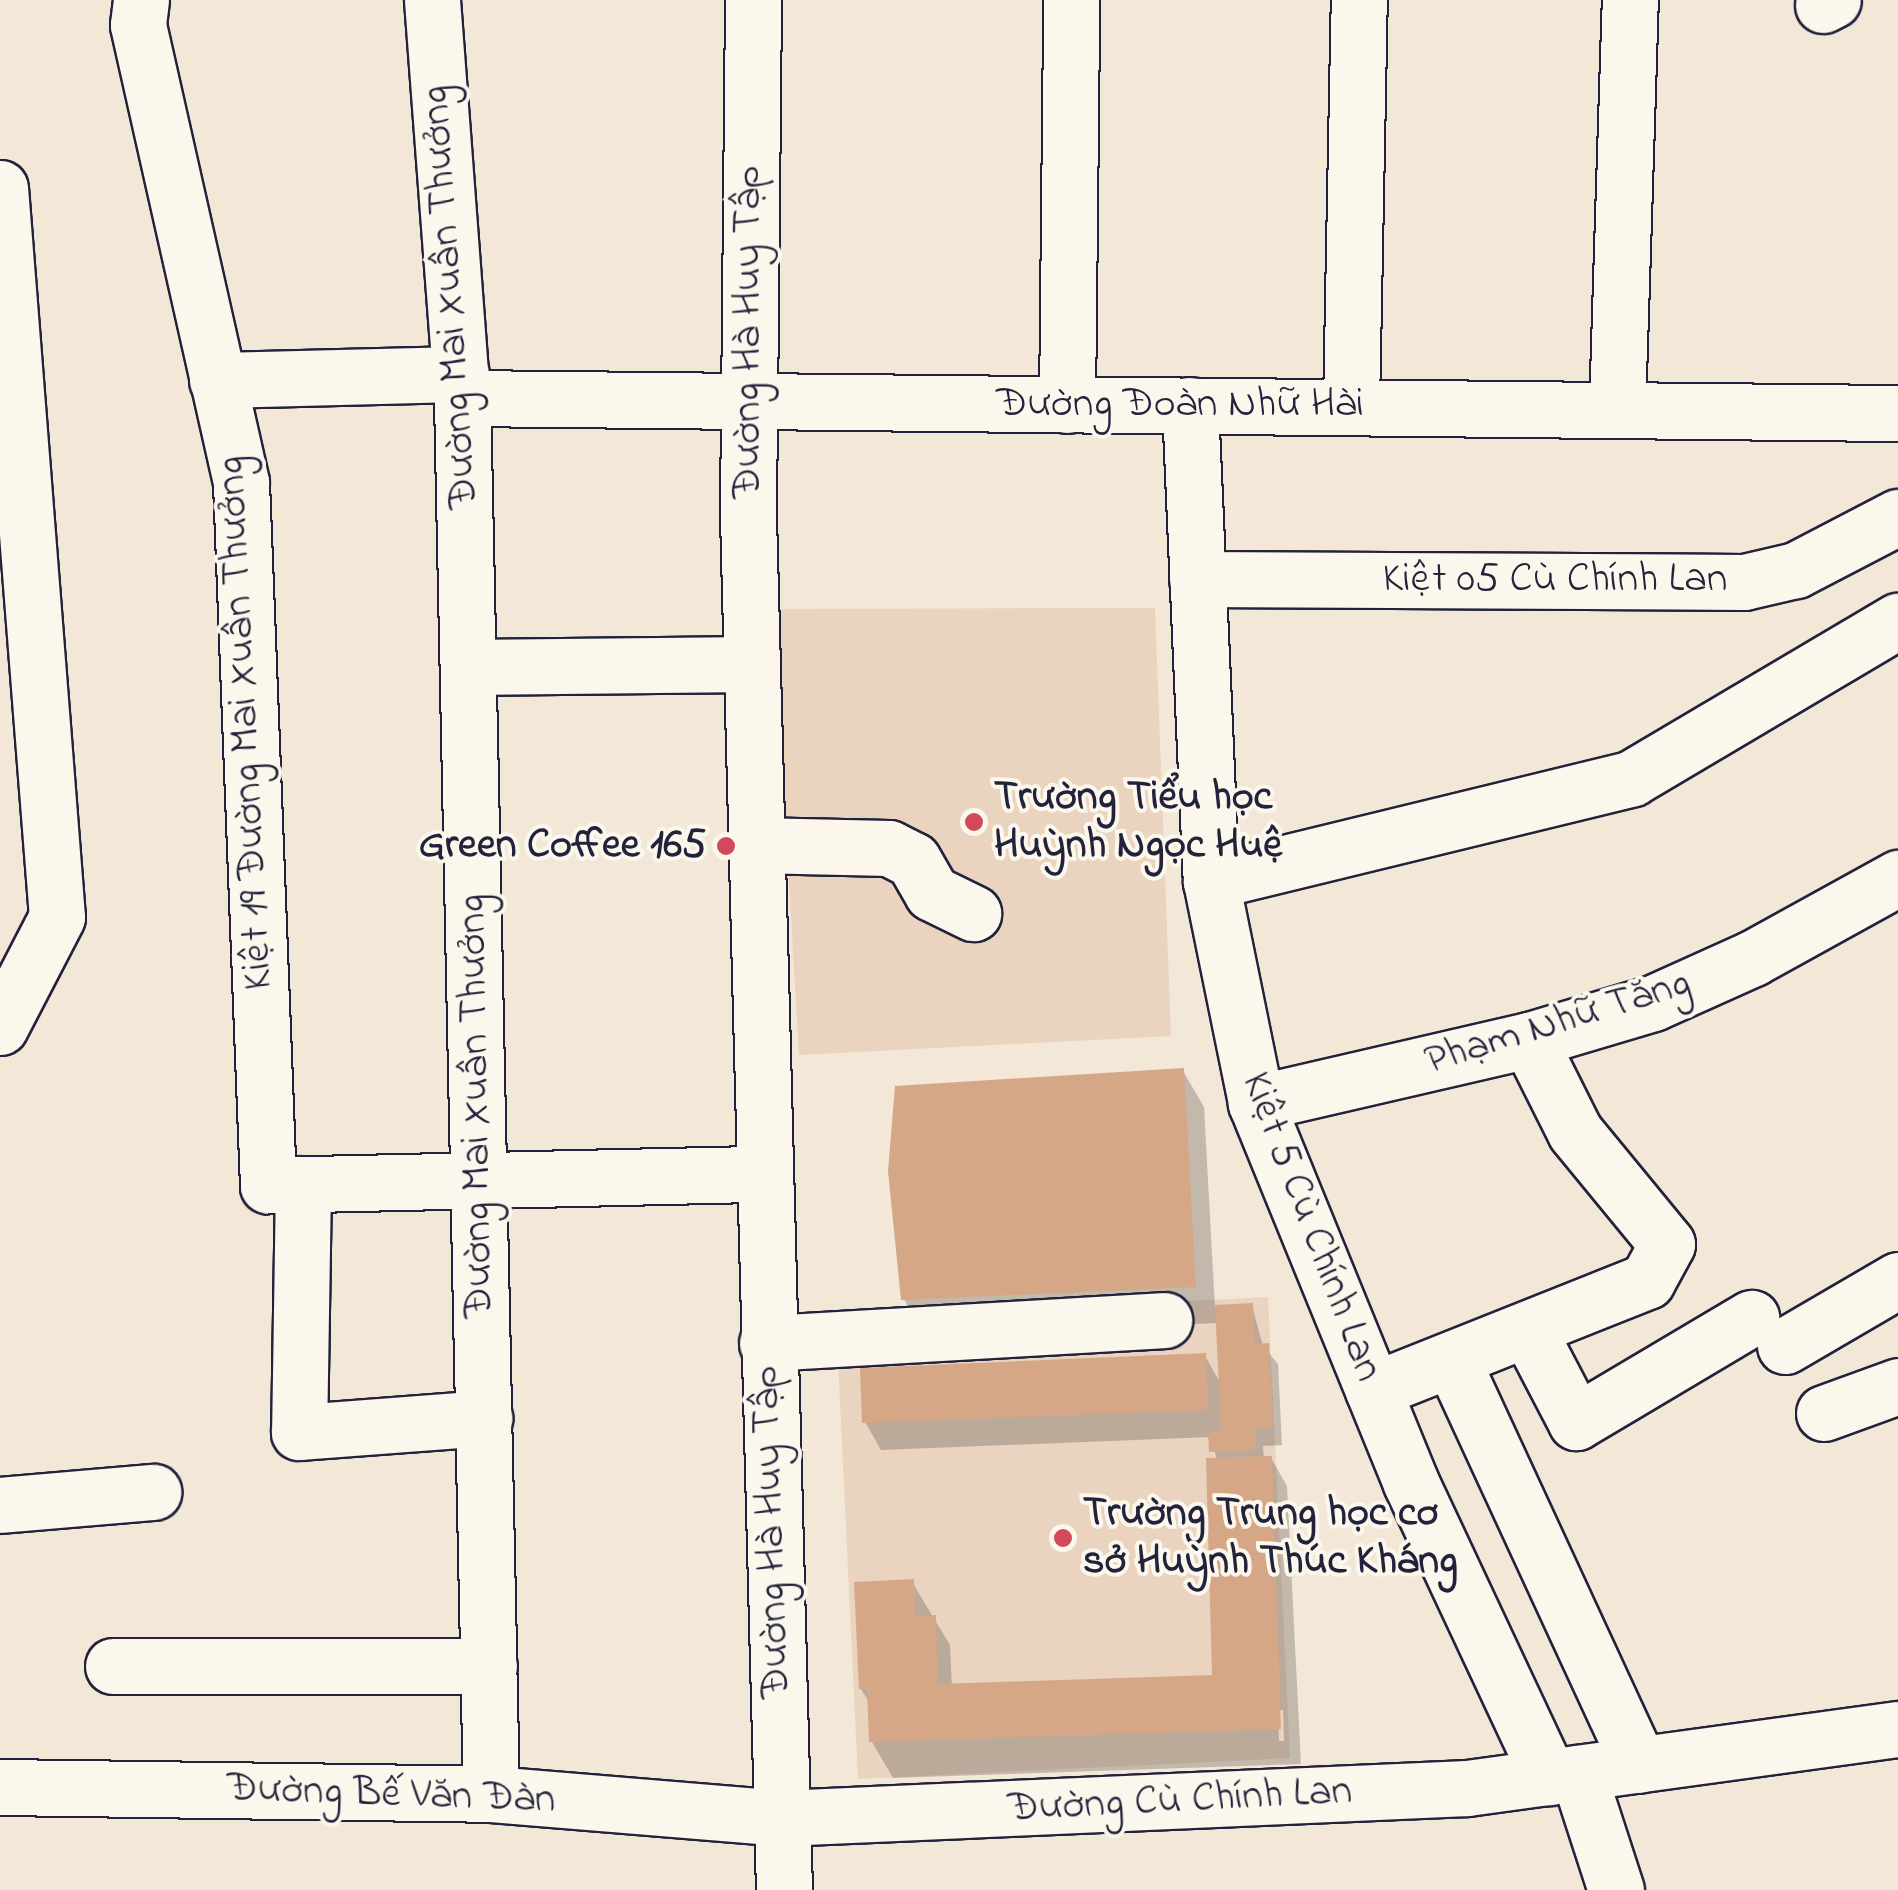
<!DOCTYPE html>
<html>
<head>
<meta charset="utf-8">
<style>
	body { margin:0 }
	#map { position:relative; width:1898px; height:1890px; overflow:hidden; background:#f3e7d8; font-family:"Indie Flower",sans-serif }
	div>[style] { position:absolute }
	.built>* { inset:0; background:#ead4c0 }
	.shadow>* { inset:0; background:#0003 }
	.building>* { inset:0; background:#d5a787 }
	.roads { filter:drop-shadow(2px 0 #22223b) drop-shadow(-2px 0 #22223b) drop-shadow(0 2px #22223b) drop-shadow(0 -2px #22223b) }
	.minor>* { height:55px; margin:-27.5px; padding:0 27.5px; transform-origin:27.5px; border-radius:27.5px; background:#fbf7ec }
	.dots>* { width:28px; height:28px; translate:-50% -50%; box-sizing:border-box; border:5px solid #fbf7ec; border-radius:50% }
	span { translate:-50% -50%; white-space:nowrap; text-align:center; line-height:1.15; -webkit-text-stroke:8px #fbf7ec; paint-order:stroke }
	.street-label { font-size:42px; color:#22223b }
	.poi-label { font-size:42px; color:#22223b; font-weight:700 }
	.left { translate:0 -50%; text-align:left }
	.right { translate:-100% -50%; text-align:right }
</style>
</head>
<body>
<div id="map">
	<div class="built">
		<i style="clip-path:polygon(1155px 608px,1171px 1036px,799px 1055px,773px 609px)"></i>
		<i style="clip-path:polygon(1268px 1297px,1290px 1758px,858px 1779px,836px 1319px)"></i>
	</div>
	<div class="shadow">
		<i style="clip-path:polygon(evenodd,1183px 1071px,1204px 1107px,1215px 1308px,1252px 1306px,1263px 1346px,1278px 1364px,1282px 1445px,1263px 1446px,1264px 1459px,1271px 1458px,1287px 1486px,1301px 1764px,893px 1778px,872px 1742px,870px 1704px,861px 1689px,912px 1582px,950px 1645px,952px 1687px,1218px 1678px,1217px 1460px,1211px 1437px,881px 1450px,865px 1422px,1205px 1356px,1221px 1384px,1218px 1323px,925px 1336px,904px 1299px,1183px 1071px,1278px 1710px,1283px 1710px,1284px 1741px,1279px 1741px,1278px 1710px)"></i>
	</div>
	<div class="building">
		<i style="clip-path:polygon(1184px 1068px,1196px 1287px,901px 1300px,888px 1171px,895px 1086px)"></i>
		<i style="clip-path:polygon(1253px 1303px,1255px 1344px,1269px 1343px,1273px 1427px,1255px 1428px,1256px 1450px,1209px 1452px,1208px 1432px,1221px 1431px,1215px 1305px)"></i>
		<i style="clip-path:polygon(1206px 1353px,1208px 1410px,862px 1423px,860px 1368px)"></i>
		<i style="clip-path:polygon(1272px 1456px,1281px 1729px,869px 1742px,867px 1689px,859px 1689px,854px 1582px,914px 1579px,915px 1616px,936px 1615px,938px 1684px,1212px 1675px,1206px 1458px)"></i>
	</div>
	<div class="roads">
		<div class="minor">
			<i style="left:141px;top:0;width:25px;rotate:97deg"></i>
			<i style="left:138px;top:25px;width:469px;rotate:77.3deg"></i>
			<i style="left:241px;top:483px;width:703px;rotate:87.8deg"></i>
			<i style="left:268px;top:1185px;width:494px;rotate:-1.3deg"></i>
			<i style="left:432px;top:0;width:399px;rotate:85.7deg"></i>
			<i style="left:462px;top:398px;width:1396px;rotate:88.81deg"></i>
			<i style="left:753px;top:0;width:516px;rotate:90.56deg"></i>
			<i style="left:748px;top:516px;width:1374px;rotate:88.5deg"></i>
			<i style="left:1823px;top:5px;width:11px;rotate:-27deg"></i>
			<i style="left:0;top:188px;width:731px;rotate:85.53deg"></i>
			<i style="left:57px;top:917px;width:124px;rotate:117.4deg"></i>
			<i style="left:217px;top:380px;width:244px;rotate:-1.4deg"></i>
			<i style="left:462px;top:398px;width:1436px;rotate:0.6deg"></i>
			<i style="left:1067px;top:405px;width:405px;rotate:-89.4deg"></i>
			<i style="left:1190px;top:405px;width:476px;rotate:87.5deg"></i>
			<i style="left:1211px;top:881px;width:227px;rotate:78.5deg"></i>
			<i style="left:1256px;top:1103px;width:410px;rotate:67.8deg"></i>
			<i style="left:1411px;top:1483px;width:325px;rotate:64.9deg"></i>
			<i style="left:1351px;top:405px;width:405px;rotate:-88.9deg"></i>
			<i style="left:1617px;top:409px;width:409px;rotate:-88.2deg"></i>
			<i style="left:1197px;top:579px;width:547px;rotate:0.31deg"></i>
			<i style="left:1744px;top:582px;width:53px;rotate:-13deg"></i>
			<i style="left:1796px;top:570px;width:115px;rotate:-27.5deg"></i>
			<i style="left:468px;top:667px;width:283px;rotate:-0.6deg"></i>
			<i style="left:754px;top:845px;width:135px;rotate:1.3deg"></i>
			<i style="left:889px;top:848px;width:27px;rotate:27deg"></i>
			<i style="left:913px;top:860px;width:38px;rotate:60deg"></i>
			<i style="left:932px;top:893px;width:46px;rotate:26deg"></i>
			<i style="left:1211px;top:881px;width:433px;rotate:-13.7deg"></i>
			<i style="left:1632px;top:778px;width:309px;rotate:-30.6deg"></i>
			<i style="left:1256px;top:1103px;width:280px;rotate:-13deg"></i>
			<i style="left:1529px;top:1040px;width:129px;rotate:-16.6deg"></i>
			<i style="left:1653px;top:1003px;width:110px;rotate:-24.2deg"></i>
			<i style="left:1753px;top:958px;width:166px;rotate:-28.9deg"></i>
			<i style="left:303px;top:1184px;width:248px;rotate:90.9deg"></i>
			<i style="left:299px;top:1432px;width:186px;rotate:-4.3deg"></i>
			<i style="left:1528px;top:1330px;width:104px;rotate:62.4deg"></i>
			<i style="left:1576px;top:1422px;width:204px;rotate:-30.7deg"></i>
			<i style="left:767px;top:1343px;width:398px;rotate:-3.3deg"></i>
			<i style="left:1785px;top:1346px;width:131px;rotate:-30.3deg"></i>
			<i style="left:1452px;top:1360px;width:446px;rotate:65.2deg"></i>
			<i style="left:1373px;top:1390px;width:295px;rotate:-21.7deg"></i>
			<i style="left:1647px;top:1281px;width:42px;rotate:-61.6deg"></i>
			<i style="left:1667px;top:1244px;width:145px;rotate:-129.4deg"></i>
			<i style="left:1575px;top:1132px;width:103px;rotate:-116.6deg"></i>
			<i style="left:1824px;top:1413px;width:79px;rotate:-20deg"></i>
			<i style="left:0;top:1505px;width:154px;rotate:-4.9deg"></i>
			<i style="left:113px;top:1666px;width:376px"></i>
			<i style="left:1578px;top:1773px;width:123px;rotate:72deg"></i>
			<i style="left:0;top:1787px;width:491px;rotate:0.8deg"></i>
			<i style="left:491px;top:1794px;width:291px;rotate:4.7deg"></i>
			<i style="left:781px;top:1818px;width:687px;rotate:-2.5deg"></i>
			<i style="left:1467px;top:1788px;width:435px;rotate:-7.8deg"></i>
		</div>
	</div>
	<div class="dots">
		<i style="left:974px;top:822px;background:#d1495b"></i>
		<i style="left:726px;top:846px;background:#d1495b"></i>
		<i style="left:1063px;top:1538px;background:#d1495b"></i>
	</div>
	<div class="street-label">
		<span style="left:451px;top:297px;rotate:-94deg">Đường Mai Xuân Thưởng</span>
		<span style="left:749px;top:332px;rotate:-90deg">Đường Hà Huy Tập</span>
		<span style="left:1180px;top:405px">Đường Đoàn Nhữ Hài</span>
		<span style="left:1555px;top:580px">Kiệt 05 Cù Chính Lan</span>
		<span style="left:246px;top:723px;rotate:-93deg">Kiệt 19 Đường Mai Xuân Thưởng</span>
		<span style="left:1558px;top:1023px;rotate:-17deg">Phạm Nhữ Tăng</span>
		<span style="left:477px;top:1106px;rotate:-91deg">Đường Mai Xuân Thưởng</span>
		<span style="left:1311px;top:1227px;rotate:69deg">Kiệt 5 Cù Chính Lan</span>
		<span style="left:772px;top:1532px;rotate:-92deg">Đường Hà Huy Tập</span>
		<span style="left:391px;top:1795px;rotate:2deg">Đường Bế Văn Đàn</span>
		<span style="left:1180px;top:1801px;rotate:-3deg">Đường Cù Chính Lan</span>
	</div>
	<div class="poi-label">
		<span class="left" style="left:994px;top:822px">Trường Tiểu học<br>Huỳnh Ngọc Huệ</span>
		<span class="right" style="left:706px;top:846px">Green Coffee 165</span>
		<span class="left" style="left:1083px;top:1538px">Trường Trung học cơ<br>sở Huỳnh Thúc Kháng</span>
	</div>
</div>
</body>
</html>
